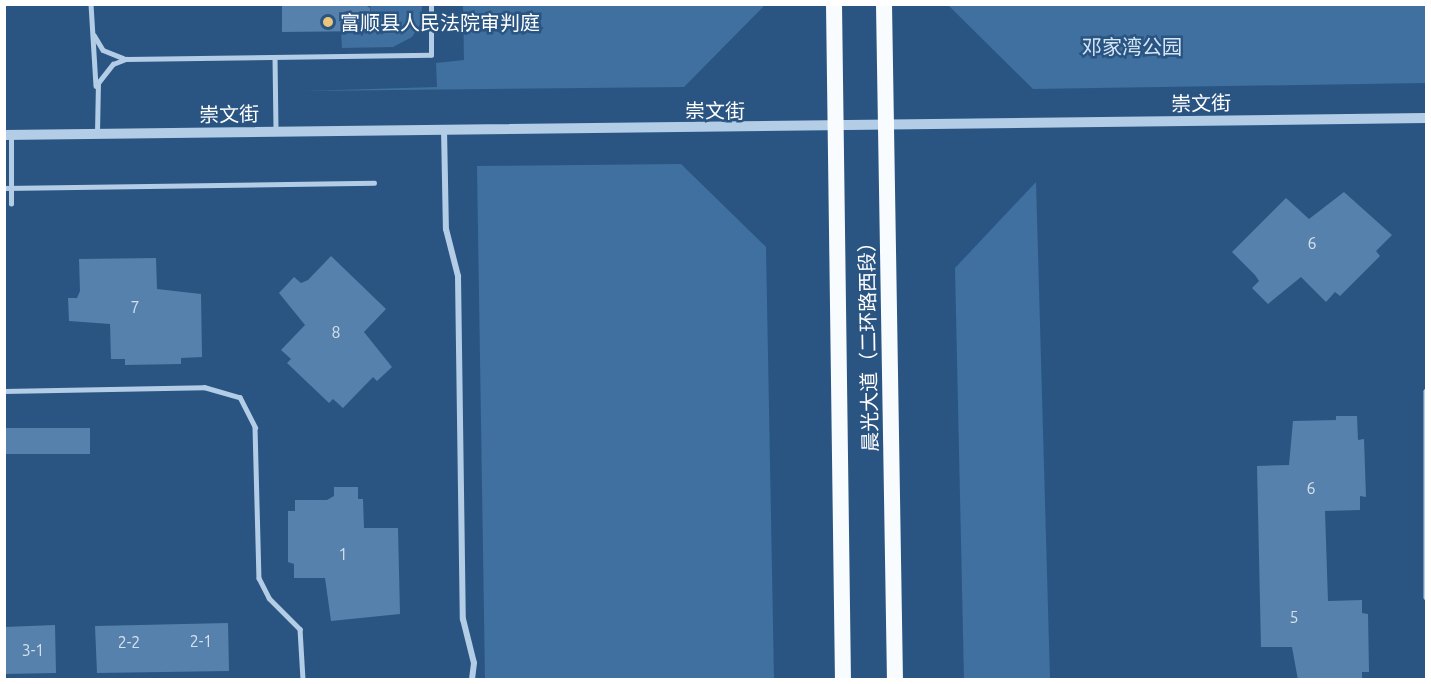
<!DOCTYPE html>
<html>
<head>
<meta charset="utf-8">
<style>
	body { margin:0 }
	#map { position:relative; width:1431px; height:684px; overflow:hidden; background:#2a5582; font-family:Ubuntu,"Noto Sans SC",sans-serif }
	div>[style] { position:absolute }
	.green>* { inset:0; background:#3f709f }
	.building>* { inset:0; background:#5681ac }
	.service>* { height:4.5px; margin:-2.25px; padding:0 2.25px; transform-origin:2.25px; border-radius:2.25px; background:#b3cde6 }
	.minor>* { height:6px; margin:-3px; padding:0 3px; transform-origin:3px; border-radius:3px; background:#b3cde6 }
	.tertiary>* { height:10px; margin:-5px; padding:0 5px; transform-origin:5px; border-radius:5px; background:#b3cde6 }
	.trunk>* { height:16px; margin:-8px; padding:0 8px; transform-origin:8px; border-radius:8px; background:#f9fcfe }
	.dots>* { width:16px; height:16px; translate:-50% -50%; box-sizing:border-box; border:3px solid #2a5582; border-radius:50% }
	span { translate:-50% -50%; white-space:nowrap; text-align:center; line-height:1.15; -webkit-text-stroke:5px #2a5582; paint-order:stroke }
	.number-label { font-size:16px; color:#d5e0ea }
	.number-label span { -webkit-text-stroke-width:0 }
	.poi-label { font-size:20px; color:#fff }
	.left { translate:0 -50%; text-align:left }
	.park-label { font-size:20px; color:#d5e6f5 }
	.street-label { font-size:20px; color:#fff }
	.frame { position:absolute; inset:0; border:6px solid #fff; pointer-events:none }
</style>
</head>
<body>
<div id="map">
	<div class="green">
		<i style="clip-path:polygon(370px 5px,422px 5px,421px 23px,412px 37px,393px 47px,342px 48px,341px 31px,373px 31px)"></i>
		<i style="clip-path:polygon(463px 5px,763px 4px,763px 7px,684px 87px,304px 91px,437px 87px,436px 63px,464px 60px)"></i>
		<i style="clip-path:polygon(948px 5px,1426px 5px,1426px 83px,1033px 89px)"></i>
		<i style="clip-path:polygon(681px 164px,766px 247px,774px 679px,485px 679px,477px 166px)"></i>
		<i style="clip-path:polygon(1036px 182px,1050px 679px,964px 679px,955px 268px)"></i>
	</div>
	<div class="building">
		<i style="clip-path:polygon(282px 4px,364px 4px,370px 8px,371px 31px,282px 32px)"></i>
		<i style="clip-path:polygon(1344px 192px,1392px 235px,1376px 251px,1380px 256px,1340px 296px,1335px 292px,1326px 302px,1301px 277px,1268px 304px,1252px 288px,1259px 281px,1255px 275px,1232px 252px,1286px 198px,1309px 219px)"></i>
		<i style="clip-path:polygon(331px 256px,386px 309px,364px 332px,392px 367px,377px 381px,373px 377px,343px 408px,333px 399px,329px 403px,287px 363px,291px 359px,281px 350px,305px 325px,279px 293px,294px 277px,301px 283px,308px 280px)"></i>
		<i style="clip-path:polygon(156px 258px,157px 289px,201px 294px,202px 357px,181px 358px,181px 364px,125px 365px,125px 359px,111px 359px,110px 324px,69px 321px,68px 298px,77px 298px,80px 291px,79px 259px)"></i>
		<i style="clip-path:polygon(1336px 416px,1357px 416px,1358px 440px,1364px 439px,1366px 497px,1360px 496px,1360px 510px,1325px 511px,1328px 601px,1362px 600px,1362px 613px,1368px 614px,1369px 672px,1362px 672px,1362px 680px,1298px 680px,1292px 647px,1261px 647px,1257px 466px,1289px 465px,1293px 421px,1336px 420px)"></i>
		<i style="clip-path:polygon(4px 428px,90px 428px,90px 454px,4px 454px)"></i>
		<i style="clip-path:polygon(334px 487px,358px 487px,358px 499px,363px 499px,364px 528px,398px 528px,400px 614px,331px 621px,325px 578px,294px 578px,294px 564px,288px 562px,288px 511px,295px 511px,295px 500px,327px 500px,334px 496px)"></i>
		<i style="clip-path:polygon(228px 623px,229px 671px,97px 673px,95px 626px)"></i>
		<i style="clip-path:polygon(55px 625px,56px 673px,4px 674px,4px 627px)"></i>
	</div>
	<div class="service">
		<i style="left:91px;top:4px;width:82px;rotate:86.5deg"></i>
		<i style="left:94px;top:35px;width:17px;rotate:59deg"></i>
		<i style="left:103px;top:50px;width:22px;rotate:22deg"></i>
		<i style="left:275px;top:57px;width:74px;rotate:89.2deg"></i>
		<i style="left:97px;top:133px;width:50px;rotate:-88.9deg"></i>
		<i style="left:98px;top:83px;width:24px;rotate:-52deg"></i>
		<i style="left:113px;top:64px;width:14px;rotate:-21deg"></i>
		<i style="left:126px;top:59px;width:305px;rotate:-0.8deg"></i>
		<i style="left:431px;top:55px;width:51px;rotate:-90deg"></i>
		<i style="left:4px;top:188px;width:370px;rotate:-0.8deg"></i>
		<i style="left:11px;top:204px;width:69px;rotate:-90deg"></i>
		<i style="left:4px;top:391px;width:200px;rotate:-1.1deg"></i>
		<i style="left:204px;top:387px;width:37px;rotate:16deg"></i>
		<i style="left:240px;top:397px;width:34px;rotate:63deg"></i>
		<i style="left:255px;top:427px;width:151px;rotate:88.5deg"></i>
		<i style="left:259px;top:578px;width:22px;rotate:63deg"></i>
		<i style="left:269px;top:598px;width:44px;rotate:45deg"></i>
		<i style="left:300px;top:629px;width:51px;rotate:86.6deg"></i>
		<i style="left:1426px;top:391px;width:206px;rotate:90deg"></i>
	</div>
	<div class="minor">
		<i style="left:444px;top:129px;width:100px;rotate:88.9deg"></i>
		<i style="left:446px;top:229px;width:49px;rotate:75.7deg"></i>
		<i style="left:458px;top:276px;width:343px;rotate:89.2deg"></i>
		<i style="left:463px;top:619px;width:45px;rotate:76deg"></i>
		<i style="left:474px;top:663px;width:17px;rotate:97deg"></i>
	</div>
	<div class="tertiary">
		<i style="left:4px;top:135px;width:1422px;rotate:-0.68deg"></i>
	</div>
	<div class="trunk">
		<i style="left:834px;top:4px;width:676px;rotate:89.24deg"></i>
		<i style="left:884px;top:4px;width:676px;rotate:89.07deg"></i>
	</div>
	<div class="dots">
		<i style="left:328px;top:22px;background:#ecc57a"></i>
	</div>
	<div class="number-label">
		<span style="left:1312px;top:243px">6</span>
		<span style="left:135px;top:307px">7</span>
		<span style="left:336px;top:332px">8</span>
		<span style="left:1311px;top:488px">6</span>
		<span style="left:343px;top:554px">1</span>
		<span style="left:1294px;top:617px">5</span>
		<span style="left:201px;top:641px">2-1</span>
		<span style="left:129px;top:642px">2-2</span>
		<span style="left:33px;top:650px">3-1</span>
	</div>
	<div class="poi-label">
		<span class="left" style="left:340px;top:22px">富顺县人民法院审判庭</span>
	</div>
	<div class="park-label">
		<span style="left:1132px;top:46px">邓家湾公园</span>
	</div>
	<div class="street-label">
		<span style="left:1201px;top:103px;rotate:-1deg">崇文街</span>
		<span style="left:715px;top:110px">崇文街</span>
		<span style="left:229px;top:114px;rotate:-1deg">崇文街</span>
		<span style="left:868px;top:342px;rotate:-91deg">晨光大道（二环路西段）</span>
	</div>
	<div class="frame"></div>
</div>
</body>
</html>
